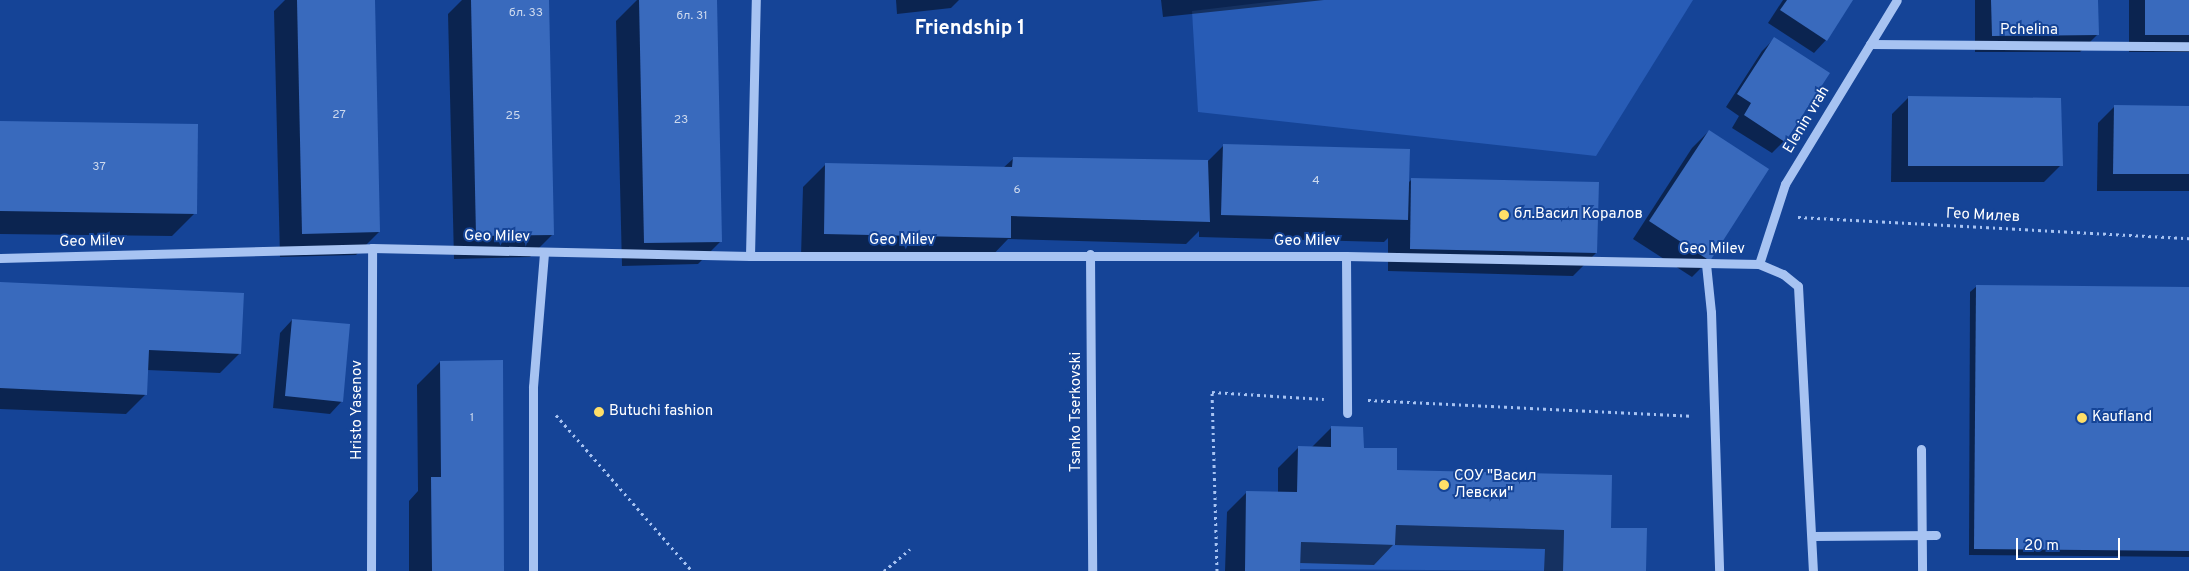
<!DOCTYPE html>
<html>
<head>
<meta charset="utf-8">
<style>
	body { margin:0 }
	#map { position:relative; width:2189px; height:571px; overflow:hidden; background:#154497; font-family:Overpass,sans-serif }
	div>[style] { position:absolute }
	.green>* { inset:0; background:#285cb6 }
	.shadow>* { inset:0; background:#0007 }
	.building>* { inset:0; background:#396abd }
	.path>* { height:3px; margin-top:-1.5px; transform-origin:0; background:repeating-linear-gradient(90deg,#a7c3f2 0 2.5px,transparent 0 6.5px) }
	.minor>* { height:9px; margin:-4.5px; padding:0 4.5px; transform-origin:4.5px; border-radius:4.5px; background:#a7c3f2 }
	.dots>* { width:14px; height:14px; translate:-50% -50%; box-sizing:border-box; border:2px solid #154497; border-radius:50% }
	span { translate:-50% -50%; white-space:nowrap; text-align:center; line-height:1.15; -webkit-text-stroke:4px #154497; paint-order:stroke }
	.number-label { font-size:12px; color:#cedaee }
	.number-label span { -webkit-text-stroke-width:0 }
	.street-label { font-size:15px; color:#fff }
	.poi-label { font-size:15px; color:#fff }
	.left { translate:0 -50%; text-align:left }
	.district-label { font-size:20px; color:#fff; font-weight:700 }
	.scale { position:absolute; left:2016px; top:538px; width:104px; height:22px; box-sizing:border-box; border:2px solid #fff; border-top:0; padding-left:6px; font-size:15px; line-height:18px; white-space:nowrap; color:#fff; -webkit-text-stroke:4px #154497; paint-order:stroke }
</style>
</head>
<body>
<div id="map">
	<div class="green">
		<i style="clip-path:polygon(1285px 0,1693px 0,1596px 156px,1198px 112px,1192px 11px)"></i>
		<i style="clip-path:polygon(1396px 525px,1564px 530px,1563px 571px,1300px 569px,1301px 542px,1395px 545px)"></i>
	</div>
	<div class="shadow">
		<i style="clip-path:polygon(285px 0,374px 0,379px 232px,356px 255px,280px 257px,274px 11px)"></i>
		<i style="clip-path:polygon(462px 0,547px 0,553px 234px,530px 257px,454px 259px,448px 14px)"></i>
		<i style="clip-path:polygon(637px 0,716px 0,721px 241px,698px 264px,622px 266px,616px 21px)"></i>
		<i style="clip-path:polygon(896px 0,959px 0,951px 8px,897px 14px)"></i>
		<i style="clip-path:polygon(1161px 0,1324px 0,1163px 17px)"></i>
		<i style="clip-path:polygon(1783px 0,1852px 0,1826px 40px,1814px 53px,1768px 23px)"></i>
		<i style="clip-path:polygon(1975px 0,2097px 0,2097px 35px,2080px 52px,1975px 52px)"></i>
		<i style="clip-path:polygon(2129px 0,2189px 0,2189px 52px,2129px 52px)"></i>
		<i style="clip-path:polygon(1774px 39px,1784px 141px,1772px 153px,1732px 128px,1739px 116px,1726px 107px,1762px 51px)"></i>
		<i style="clip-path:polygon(1909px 97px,2061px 165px,2044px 182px,1891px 182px,1892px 114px)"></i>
		<i style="clip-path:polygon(2115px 106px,2189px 107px,2189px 191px,2097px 191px,2098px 123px)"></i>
		<i style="clip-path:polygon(0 123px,195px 213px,172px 236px,0 234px)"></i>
		<i style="clip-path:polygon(1709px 131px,1709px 260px,1692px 277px,1633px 239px,1692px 148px)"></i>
		<i style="clip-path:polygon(1223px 146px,1408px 183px,1412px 179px,1596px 253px,1573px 276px,1388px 271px,1388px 238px,1384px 242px,1199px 237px,1199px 231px,1186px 244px,1008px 239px,987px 261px,801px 256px,803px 187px,826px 164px,1003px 168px,1014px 158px,1208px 161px)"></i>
		<i style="clip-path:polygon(0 283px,240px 353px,220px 373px,147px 370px,146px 394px,126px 414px,0 409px)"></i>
		<i style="clip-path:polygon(1977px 286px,2189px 288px,2189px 557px,1969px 555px,1970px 292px)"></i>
		<i style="clip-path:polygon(292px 320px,342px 401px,330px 414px,273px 408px,280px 333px)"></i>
		<i style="clip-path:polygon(440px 362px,503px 571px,409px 571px,409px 501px,418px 491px,417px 385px)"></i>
		<i style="clip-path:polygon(1332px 427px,1396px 472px,1610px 529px,1645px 571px,1544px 571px,1545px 549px,1393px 545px,1374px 565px,1299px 563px,1299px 571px,1314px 571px,1225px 571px,1227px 512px,1247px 492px,1278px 493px,1278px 468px,1298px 448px,1312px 447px)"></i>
	</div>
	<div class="building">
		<i style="clip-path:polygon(297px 0,375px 0,380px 232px,302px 234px)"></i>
		<i style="clip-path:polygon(471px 0,549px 0,554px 235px,476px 236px)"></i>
		<i style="clip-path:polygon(639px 0,717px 0,722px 242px,644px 243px)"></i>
		<i style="clip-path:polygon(1787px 0,1853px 0,1827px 41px,1780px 10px)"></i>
		<i style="clip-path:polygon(1991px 0,2098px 0,2099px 35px,1992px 36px)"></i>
		<i style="clip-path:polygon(2145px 0,2189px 0,2189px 35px,2145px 35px)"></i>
		<i style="clip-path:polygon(1774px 37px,1830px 73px,1785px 142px,1744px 115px,1751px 103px,1737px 94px)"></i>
		<i style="clip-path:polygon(1908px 96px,2061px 98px,2063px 166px,1908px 166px)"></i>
		<i style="clip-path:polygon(2114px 105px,2189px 106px,2189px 174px,2113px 174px)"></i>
		<i style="clip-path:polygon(0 121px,198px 124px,197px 214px,0 211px)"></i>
		<i style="clip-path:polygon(1709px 130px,1769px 169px,1710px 261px,1649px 221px)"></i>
		<i style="clip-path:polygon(1223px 144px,1410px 149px,1408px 220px,1221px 215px)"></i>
		<i style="clip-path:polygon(1013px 157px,1208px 160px,1210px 222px,1011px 216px,1011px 238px,824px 234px,825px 163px,1012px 167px)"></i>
		<i style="clip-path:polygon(1411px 178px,1599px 182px,1597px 253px,1410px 249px)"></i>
		<i style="clip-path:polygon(0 282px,244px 293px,241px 354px,149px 350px,147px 395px,0 388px)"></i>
		<i style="clip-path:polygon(1976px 285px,2189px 287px,2189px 551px,1974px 549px)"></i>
		<i style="clip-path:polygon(292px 319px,350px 324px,343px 402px,285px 396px)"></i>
		<i style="clip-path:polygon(503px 360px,504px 571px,432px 571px,431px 477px,441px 477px,440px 361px)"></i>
		<i style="clip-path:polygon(1331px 426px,1363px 427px,1364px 448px,1397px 448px,1397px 470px,1612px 475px,1611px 528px,1647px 528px,1646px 571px,1563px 571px,1564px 530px,1396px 525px,1395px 545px,1301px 542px,1300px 571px,1245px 571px,1246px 491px,1297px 492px,1298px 446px,1331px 447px)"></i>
	</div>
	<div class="path">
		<i style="left:1798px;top:217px;width:392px;rotate:3.1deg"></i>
		<i style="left:1368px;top:400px;width:323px;rotate:2.8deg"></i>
		<i style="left:556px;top:415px;width:207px;rotate:48.9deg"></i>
		<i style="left:884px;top:571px;width:34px;rotate:-40deg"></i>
		<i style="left:1217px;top:571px;width:179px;rotate:-91.6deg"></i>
		<i style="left:1212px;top:392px;width:112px;rotate:3.6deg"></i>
	</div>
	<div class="minor">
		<i style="left:1870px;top:44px;width:319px;rotate:0.4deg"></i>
		<i style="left:1090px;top:254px;width:317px;rotate:89.6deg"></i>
		<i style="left:750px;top:256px;width:256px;rotate:-88.7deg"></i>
		<i style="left:1346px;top:256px;width:157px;rotate:89.6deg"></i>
		<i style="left:0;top:258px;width:372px;rotate:-1.5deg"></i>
		<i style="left:372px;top:248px;width:378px;rotate:1.2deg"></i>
		<i style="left:750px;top:256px;width:596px"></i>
		<i style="left:1346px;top:256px;width:413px;rotate:1.1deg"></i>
		<i style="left:1759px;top:264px;width:26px;rotate:23deg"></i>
		<i style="left:1783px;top:274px;width:19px;rotate:39deg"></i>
		<i style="left:1798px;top:286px;width:285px;rotate:87deg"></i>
		<i style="left:1706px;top:264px;width:48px;rotate:84.1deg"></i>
		<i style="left:1711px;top:312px;width:259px;rotate:88.2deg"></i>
		<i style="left:1759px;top:264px;width:84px;rotate:-72deg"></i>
		<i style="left:1785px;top:184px;width:215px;rotate:-58.7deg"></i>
		<i style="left:1921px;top:449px;width:122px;rotate:89.5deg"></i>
		<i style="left:1813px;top:536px;width:123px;rotate:-0.5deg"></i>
		<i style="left:371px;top:571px;width:323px;rotate:-89.8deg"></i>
		<i style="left:533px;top:571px;width:184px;rotate:-90deg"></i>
		<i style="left:533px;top:387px;width:135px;rotate:-85.3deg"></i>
	</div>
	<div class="dots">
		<i style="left:1504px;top:215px;background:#ffdf68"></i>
		<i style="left:599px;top:412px;background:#ffdf68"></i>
		<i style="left:2082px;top:418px;background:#ffdf68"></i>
		<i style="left:1444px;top:485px;background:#ffdf68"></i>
	</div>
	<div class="number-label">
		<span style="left:526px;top:14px">бл. 33</span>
		<span style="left:692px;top:17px">бл. 31</span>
		<span style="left:339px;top:116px">27</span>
		<span style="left:513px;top:117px">25</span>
		<span style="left:681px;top:121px">23</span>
		<span style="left:99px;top:168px">37</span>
		<span style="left:1316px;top:182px">4</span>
		<span style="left:1017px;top:191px">6</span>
		<span style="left:472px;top:419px">1</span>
	</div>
	<div class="street-label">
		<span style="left:2029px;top:31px">Pchelina</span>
		<span style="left:1807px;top:120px;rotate:-59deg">Elenin vrah</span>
		<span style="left:1983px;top:216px;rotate:3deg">Гео Милев</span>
		<span style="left:497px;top:237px;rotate:1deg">Geo Milev</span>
		<span style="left:902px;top:241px">Geo Milev</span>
		<span style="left:92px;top:242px;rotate:-1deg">Geo Milev</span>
		<span style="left:1307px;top:242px">Geo Milev</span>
		<span style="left:1712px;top:250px">Geo Milev</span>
		<span style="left:358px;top:410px;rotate:-90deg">Hristo Yasenov</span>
		<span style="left:1077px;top:412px;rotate:-90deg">Tsanko Tserkovski</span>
	</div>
	<div class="poi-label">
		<span class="left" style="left:1514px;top:215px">бл.Васил Коралов</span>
		<span class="left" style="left:609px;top:412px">Butuchi fashion</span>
		<span class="left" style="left:2092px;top:418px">Kaufland</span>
		<span class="left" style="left:1454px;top:485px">СОУ "Васил<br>Левски"</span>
	</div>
	<div class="district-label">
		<span style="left:970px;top:29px">Friendship 1</span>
	</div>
	<div class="scale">20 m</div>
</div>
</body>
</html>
